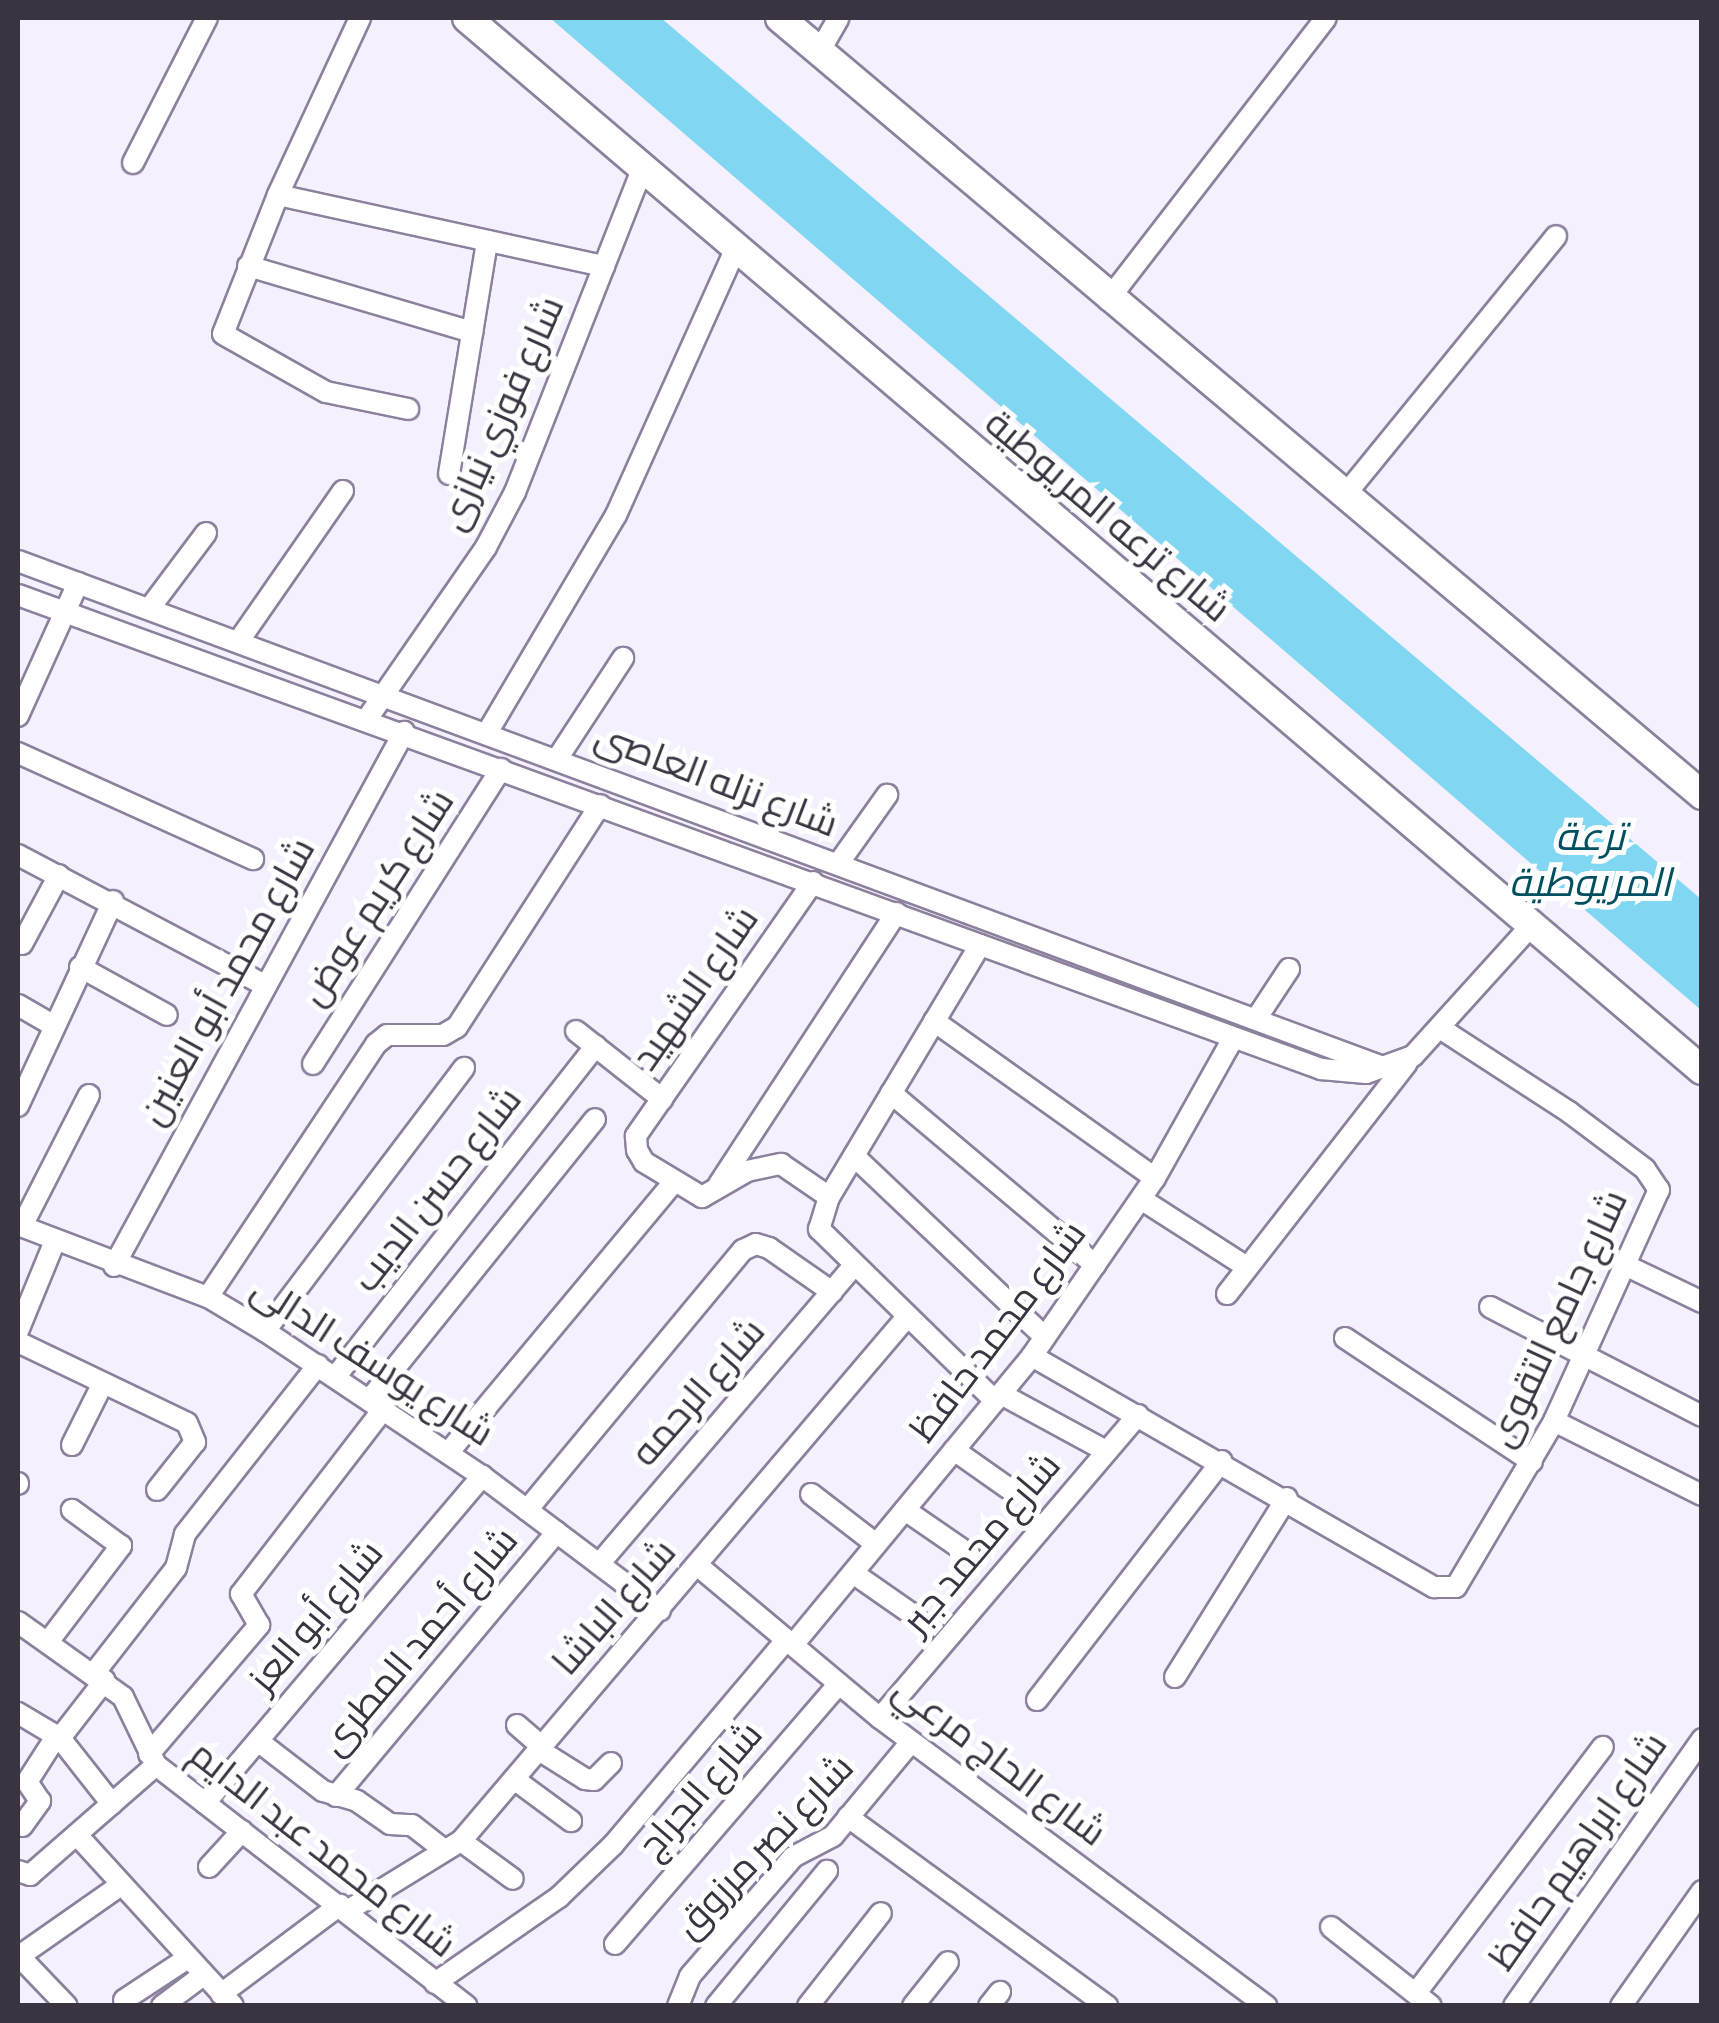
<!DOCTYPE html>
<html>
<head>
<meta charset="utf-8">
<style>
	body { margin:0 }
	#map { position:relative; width:1719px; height:2023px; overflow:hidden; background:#f5f0fd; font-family:"Sofia Sans Condensed",Cairo,sans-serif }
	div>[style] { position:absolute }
	.water>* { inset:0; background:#81d7f2 }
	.roads { filter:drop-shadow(2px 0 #8c809d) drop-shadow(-2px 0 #8c809d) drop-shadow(0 2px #8c809d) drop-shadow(0 -2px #8c809d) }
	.minor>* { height:20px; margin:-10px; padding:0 10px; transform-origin:10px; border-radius:10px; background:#fff }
	.major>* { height:28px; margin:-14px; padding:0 14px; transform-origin:14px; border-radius:14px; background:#fff }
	span { translate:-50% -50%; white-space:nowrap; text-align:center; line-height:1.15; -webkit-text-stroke:10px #fff; paint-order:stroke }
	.street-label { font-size:38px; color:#3a3441 }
	.water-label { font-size:40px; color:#004f61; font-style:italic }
	.frame { position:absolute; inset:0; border:20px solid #3a3441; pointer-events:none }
</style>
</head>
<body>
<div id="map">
	<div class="water">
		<i style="clip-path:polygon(550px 18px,661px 18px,1701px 899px,1701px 1010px)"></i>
	</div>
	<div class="roads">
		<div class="minor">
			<i style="left:360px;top:18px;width:195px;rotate:114.9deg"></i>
			<i style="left:278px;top:195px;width:149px;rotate:111.6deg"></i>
			<i style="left:223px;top:334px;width:118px;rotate:29.4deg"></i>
			<i style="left:326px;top:392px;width:84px;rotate:11.7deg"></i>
			<i style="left:819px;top:52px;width:39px;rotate:-60deg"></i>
			<i style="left:133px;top:163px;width:163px;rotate:-63deg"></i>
			<i style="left:278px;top:195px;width:334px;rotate:12.3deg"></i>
			<i style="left:248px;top:266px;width:234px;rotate:16.4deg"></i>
			<i style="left:1108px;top:300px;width:356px;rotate:-52.3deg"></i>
			<i style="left:449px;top:474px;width:236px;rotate:-80.7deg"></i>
			<i style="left:1345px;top:495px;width:334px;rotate:-50.8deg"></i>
			<i style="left:18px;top:561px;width:1461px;rotate:20.34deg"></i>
			<i style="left:18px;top:595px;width:1387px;rotate:19.99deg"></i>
			<i style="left:1321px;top:1069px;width:45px;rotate:5.1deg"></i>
			<i style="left:1366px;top:1073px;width:50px;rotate:-19.9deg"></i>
			<i style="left:1413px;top:1056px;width:171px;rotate:-47.8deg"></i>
			<i style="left:149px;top:609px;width:95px;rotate:-53.1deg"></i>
			<i style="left:238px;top:642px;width:184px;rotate:-55.2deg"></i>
			<i style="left:18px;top:716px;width:146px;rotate:-65.7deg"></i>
			<i style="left:367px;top:719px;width:209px;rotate:-55.3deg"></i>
			<i style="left:486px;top:547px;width:62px;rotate:-62.2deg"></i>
			<i style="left:515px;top:492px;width:344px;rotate:-68.5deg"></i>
			<i style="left:487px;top:733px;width:253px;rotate:-59.4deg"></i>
			<i style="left:616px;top:515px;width:288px;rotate:-65.8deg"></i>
			<i style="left:18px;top:753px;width:258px;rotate:24.3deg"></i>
			<i style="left:557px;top:759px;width:121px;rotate:-56.8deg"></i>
			<i style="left:18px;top:855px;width:280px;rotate:27.8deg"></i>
			<i style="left:838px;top:864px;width:85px;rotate:-54.6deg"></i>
			<i style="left:813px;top:882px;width:310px;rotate:124.9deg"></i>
			<i style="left:636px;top:1136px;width:14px;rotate:86deg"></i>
			<i style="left:637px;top:1150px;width:14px;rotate:60deg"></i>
			<i style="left:644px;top:1162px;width:68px;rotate:31.1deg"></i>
			<i style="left:702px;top:1197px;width:52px;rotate:-30deg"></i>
			<i style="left:747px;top:1171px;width:35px;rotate:-12deg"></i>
			<i style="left:781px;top:1164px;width:58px;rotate:34.5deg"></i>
			<i style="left:22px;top:944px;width:78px;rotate:-61.8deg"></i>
			<i style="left:980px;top:945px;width:294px;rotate:120.9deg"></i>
			<i style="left:829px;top:1197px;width:34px;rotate:107deg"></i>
			<i style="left:819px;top:1229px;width:246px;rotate:44.3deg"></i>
			<i style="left:80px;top:967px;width:99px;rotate:28.9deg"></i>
			<i style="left:18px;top:1005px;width:38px;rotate:30deg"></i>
			<i style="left:1256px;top:1019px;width:60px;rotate:-56.6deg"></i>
			<i style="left:934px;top:1021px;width:271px;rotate:35.4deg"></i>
			<i style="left:576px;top:1031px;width:110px;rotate:38.3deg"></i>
			<i style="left:313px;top:1064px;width:350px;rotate:-57.5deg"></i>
			<i style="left:891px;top:1093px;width:267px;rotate:40.1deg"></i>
			<i style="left:18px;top:1106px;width:226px;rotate:-65.1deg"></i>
			<i style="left:854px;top:1156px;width:263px;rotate:43.5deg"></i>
			<i style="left:719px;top:1184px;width:324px;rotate:-56.8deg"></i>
			<i style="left:1141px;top:1199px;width:126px;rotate:32.7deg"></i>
			<i style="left:18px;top:1225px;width:203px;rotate:20.8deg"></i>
			<i style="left:208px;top:1297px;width:66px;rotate:30.8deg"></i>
			<i style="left:265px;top:1331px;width:261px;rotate:33.8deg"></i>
			<i style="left:482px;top:1476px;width:223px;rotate:37deg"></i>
			<i style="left:22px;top:1226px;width:147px;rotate:-62.9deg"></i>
			<i style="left:114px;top:1266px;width:608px;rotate:-61.49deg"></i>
			<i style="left:1627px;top:1266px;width:83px;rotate:25.6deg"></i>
			<i style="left:1227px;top:1294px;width:293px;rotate:-52.1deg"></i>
			<i style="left:208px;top:1297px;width:304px;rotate:-56.4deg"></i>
			<i style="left:376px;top:1044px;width:14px;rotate:-39deg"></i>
			<i style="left:387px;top:1035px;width:56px"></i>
			<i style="left:443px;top:1035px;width:16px;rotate:-30deg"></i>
			<i style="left:457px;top:1027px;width:264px;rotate:-57.2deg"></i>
			<i style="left:1490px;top:1307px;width:238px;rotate:27.2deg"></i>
			<i style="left:18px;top:1331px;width:97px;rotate:-67.7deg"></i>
			<i style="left:265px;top:1331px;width:330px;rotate:-52.9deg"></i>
			<i style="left:1345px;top:1338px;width:224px;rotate:33.5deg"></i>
			<i style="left:18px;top:1342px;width:187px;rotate:25.6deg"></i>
			<i style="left:187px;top:1423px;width:21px;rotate:67deg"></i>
			<i style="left:195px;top:1442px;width:61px;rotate:128.4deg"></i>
			<i style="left:1032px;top:1356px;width:464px;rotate:29.9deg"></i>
			<i style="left:1434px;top:1587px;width:22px"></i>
			<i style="left:1456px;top:1587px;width:193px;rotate:-59.4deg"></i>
			<i style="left:1554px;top:1421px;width:254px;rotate:-65.6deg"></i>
			<i style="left:1659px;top:1190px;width:25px;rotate:-124deg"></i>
			<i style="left:1645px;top:1169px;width:95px;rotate:-143.1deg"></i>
			<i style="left:1569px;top:1112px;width:153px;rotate:-147deg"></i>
			<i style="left:336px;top:1376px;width:420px;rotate:-51.8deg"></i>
			<i style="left:1001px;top:1394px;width:119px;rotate:28.5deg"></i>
			<i style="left:370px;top:1399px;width:359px;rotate:-51.2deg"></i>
			<i style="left:1554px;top:1421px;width:165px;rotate:26.6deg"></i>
			<i style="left:72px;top:1445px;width:69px;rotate:-63.4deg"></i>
			<i style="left:954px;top:1450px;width:66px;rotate:35.1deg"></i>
			<i style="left:448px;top:1453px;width:353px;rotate:-50.2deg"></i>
			<i style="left:18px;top:1484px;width:1px;rotate:-90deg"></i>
			<i style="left:811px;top:1494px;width:82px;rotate:37.6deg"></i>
			<i style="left:527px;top:1510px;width:338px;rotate:-50.3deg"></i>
			<i style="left:743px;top:1250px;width:14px;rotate:-25deg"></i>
			<i style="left:756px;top:1244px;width:14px;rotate:17deg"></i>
			<i style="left:769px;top:1248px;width:77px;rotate:34.9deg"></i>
			<i style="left:905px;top:1510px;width:78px;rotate:34.5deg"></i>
			<i style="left:599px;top:1564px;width:391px;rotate:-49.5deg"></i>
			<i style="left:697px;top:1565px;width:239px;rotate:39.9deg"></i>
			<i style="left:880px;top:1718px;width:482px;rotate:36.7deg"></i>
			<i style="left:853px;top:1573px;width:77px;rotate:34.9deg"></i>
			<i style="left:18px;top:1622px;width:129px;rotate:35.5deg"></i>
			<i style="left:123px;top:1697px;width:76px;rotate:64.1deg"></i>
			<i style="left:156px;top:1765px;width:393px;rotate:37.8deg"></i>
			<i style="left:48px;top:1642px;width:121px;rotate:-52.8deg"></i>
			<i style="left:121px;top:1546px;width:61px;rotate:-143.7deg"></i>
			<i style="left:793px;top:1645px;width:375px;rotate:-50.4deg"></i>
			<i style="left:1032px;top:1356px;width:216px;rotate:-55.4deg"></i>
			<i style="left:1155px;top:1178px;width:158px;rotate:-60.8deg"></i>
			<i style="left:95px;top:1672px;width:132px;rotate:-52.1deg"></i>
			<i style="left:176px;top:1568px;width:35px;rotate:-75deg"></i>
			<i style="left:185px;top:1534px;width:215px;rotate:-51.8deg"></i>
			<i style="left:1175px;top:1677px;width:211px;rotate:-58deg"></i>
			<i style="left:1037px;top:1700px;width:302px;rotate:-52.3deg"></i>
			<i style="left:18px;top:1713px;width:49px;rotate:30.8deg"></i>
			<i style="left:60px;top:1738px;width:84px;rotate:51.8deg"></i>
			<i style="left:880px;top:1718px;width:398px;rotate:-49.6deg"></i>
			<i style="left:517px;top:1725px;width:33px;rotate:41deg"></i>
			<i style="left:60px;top:1738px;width:73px;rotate:-52.2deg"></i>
			<i style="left:258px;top:1741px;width:82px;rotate:37.6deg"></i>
			<i style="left:323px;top:1791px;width:35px;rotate:16deg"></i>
			<i style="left:357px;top:1801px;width:40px;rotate:34.9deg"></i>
			<i style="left:390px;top:1824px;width:22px;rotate:3deg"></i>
			<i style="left:412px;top:1825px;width:41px;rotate:38deg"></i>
			<i style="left:539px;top:1750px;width:54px;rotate:32.2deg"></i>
			<i style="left:585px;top:1779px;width:9px;rotate:6deg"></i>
			<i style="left:594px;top:1780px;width:24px;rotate:-45deg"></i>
			<i style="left:149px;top:1754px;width:170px;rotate:-49.5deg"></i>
			<i style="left:259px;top:1625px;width:36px;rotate:-120deg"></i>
			<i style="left:241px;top:1594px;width:235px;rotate:-52.4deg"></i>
			<i style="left:514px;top:1779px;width:71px;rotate:36.4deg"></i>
			<i style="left:336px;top:1796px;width:344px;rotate:-50.1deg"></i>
			<i style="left:205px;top:1803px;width:429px;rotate:-49.7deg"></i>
			<i style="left:848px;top:1817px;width:321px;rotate:36.1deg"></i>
			<i style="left:22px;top:1826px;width:31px;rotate:-54deg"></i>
			<i style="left:40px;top:1801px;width:23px;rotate:-124deg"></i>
			<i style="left:27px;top:1782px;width:56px;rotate:-57.4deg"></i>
			<i style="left:77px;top:1835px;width:231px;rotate:47.6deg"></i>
			<i style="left:461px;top:1841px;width:64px;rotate:36.2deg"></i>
			<i style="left:209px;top:1867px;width:49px;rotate:-47.5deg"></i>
			<i style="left:18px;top:1871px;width:13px;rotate:18deg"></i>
			<i style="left:30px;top:1875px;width:167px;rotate:-41.1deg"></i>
			<i style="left:347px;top:1911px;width:134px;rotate:-31.6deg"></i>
			<i style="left:461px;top:1841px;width:688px;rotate:-49.6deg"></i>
			<i style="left:1331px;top:1927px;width:127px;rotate:38.3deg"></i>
			<i style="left:615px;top:1944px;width:343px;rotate:-49.3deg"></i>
			<i style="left:19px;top:1956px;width:69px;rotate:46.2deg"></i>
			<i style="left:18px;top:1957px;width:126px;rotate:-35deg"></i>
			<i style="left:435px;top:1983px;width:151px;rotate:-34.7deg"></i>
			<i style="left:559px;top:1897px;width:75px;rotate:-43.9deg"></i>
			<i style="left:613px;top:1845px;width:268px;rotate:-49.8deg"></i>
			<i style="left:1416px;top:1993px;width:309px;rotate:-52.8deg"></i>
			<i style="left:221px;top:1994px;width:149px;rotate:-36.8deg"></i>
			<i style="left:124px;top:2000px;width:73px;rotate:-33.3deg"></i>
			<i style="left:162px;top:2006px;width:50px;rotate:-36.9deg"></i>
			<i style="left:678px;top:2006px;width:32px;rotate:-68deg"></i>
			<i style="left:690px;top:1976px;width:157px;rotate:-49.1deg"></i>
			<i style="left:793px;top:1857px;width:45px;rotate:-27.7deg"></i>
			<i style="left:833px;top:1836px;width:122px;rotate:-50.3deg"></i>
			<i style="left:716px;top:2006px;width:175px;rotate:-50.6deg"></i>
			<i style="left:808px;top:2006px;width:118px;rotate:-51.9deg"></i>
			<i style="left:913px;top:2006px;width:56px;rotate:-51.5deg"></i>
			<i style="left:989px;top:2006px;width:18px;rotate:-52deg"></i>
			<i style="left:1514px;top:2006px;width:327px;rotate:-54.8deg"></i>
			<i style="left:1621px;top:2006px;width:141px;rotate:-54.8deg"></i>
		</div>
		<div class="major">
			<i style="left:467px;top:18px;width:1622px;rotate:40.43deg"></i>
			<i style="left:780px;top:18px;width:1206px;rotate:40.12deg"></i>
		</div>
	</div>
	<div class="street-label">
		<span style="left:503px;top:414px;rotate:-66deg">شارع فوزي نيازى</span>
		<span style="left:1107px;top:517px;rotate:40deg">شارع ترعه المريوطية</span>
		<span style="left:716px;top:781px;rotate:21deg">شارع نزله العاصى</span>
		<span style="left:378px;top:898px;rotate:-57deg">شارع كريم عوض</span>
		<span style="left:228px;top:982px;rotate:-61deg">شارع محمد أبو العنين</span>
		<span style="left:696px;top:989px;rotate:-55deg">شارع الشهيد</span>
		<span style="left:438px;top:1190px;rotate:-52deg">شارع حسن الديب</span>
		<span style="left:1559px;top:1319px;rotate:-65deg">شارع جامع التقوى</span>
		<span style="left:999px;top:1332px;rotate:-53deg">شارع محمد حافظ</span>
		<span style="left:372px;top:1362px;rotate:33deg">شارع يوسف الدالى</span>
		<span style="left:699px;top:1393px;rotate:-49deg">شارع الرحمه</span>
		<span style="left:982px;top:1544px;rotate:-50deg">شارع محمد جبر</span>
		<span style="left:615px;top:1608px;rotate:-49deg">شارع الباشا</span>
		<span style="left:317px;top:1617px;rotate:-50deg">شارع أبو العز</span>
		<span style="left:420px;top:1642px;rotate:-50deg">شارع أحمد المطرى</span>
		<span style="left:999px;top:1762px;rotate:37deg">شارع الحاج مرعي</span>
		<span style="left:701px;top:1791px;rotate:-49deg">شارع الجراج</span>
		<span style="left:765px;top:1847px;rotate:-46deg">شارع نصر مرزوق</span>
		<span style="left:322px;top:1850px;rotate:38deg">شارع محمد عبد الدايم</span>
		<span style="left:1579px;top:1852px;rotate:-55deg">شارع ابراهيم حافظ</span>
	</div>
	<div class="water-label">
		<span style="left:1590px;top:861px">ترعة<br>المريوطية</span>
	</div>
	<div class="frame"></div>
</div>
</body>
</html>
